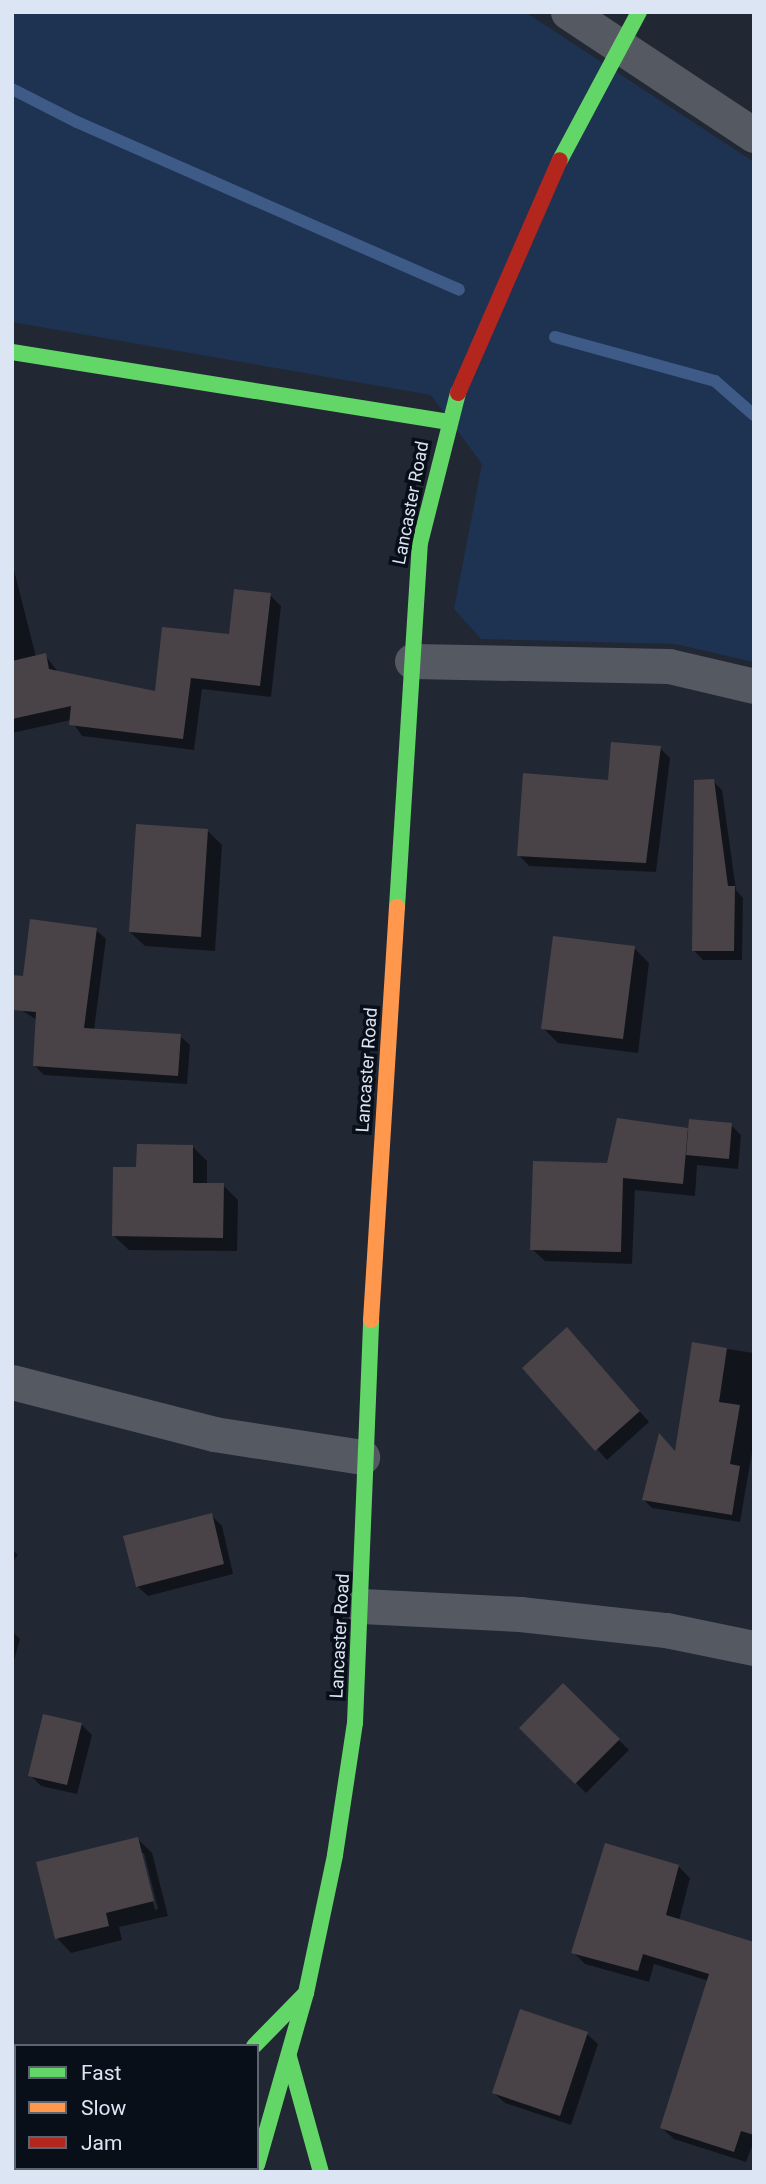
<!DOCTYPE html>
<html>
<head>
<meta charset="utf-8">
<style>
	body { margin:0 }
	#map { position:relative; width:766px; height:2184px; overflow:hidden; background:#212833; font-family:Roboto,sans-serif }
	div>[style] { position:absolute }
	.green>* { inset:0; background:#1e3252 }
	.shadow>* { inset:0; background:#0007 }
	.stream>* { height:12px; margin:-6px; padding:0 6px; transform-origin:6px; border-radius:6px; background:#3e5a86 }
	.building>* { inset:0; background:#494347 }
	.street>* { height:35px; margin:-17.5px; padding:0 17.5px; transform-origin:17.5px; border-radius:17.5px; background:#545962 }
	.fast>* { height:16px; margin:-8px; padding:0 8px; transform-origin:8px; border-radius:8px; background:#63d668 }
	.slow>* { height:16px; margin:-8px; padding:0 8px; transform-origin:8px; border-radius:8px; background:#ff974d }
	.jam>* { height:16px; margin:-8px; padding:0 8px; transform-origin:8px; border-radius:8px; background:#b3261e }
	span { translate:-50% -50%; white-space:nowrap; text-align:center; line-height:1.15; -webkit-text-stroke:7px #090f18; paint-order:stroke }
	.street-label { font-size:18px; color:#dce5f3 }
	.frame { position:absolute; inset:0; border:14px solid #dce5f3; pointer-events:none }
	.legend { position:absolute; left:14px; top:2044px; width:245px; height:126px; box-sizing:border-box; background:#090f18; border:2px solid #5d6570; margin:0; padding:9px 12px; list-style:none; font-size:21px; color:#dce5f3 }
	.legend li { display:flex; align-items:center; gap:14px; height:35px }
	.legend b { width:35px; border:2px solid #5d6570 }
</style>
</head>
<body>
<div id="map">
	<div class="green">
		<i style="clip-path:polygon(12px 12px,525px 12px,754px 162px,754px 662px,675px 644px,481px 639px,454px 609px,482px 464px,431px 395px,12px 322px)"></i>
	</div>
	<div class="shadow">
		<i style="clip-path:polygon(12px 562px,36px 657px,45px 655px,58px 672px,156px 693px,231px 636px,270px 595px,281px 606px,271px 697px,202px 689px,194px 750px,82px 736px,71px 720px,12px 733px)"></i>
		<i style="clip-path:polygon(660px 748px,670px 758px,656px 872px,529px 866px,519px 855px)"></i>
		<i style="clip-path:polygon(713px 781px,722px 790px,736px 890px,743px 898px,742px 960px,703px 960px,694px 951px)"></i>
		<i style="clip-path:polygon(207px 830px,222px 845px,215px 951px,145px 946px,130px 932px)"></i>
		<i style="clip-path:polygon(96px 930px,106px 939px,94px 1030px,180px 1036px,190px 1045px,187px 1084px,44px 1075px,35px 1066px,37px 1020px,21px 1010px)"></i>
		<i style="clip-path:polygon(634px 948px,649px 963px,638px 1053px,558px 1043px,543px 1028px)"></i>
		<i style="clip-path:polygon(731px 1125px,741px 1135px,738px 1169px,697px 1165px,695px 1196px,635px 1190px,632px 1264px,545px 1261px,532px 1249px,609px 1165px,687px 1130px)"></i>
		<i style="clip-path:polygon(192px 1146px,207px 1161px,207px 1185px,223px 1185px,238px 1200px,237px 1251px,129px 1250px,114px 1236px,138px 1169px)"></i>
		<i style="clip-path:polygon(577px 1340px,649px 1422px,607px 1460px,524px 1368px)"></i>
		<i style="clip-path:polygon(694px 1344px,754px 1353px,754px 1441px,740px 1522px,652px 1508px,644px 1500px,676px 1454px)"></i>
		<i style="clip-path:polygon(211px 1515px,222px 1526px,233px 1574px,148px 1596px,137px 1586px)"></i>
		<i style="clip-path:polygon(12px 1549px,18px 1555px,12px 1562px)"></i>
		<i style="clip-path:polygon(12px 1631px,20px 1639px,12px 1667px)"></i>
		<i style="clip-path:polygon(563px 1685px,629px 1750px,586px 1793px,521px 1728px)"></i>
		<i style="clip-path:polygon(81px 1724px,92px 1735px,77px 1794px,41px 1786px,30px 1775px)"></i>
		<i style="clip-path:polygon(evenodd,138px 1839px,152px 1853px,168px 1916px,119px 1927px,122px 1940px,71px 1953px,57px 1938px,138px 1839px,141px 1853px,144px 1853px,158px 1909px,155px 1910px,141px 1853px)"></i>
		<i style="clip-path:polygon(678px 1866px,690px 1878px,679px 1921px,754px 1944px,754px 2141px,746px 2162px,674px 2139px,662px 2128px,709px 1981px,654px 1964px,649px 1982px,585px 1964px,573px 1952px)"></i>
		<i style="clip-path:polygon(587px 2034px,598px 2044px,571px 2125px,505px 2103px,494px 2093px)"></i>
	</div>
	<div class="stream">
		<i style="left:12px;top:89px;width:73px;rotate:26.9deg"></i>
		<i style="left:77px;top:122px;width:417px;rotate:23.7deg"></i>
		<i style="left:555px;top:337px;width:166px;rotate:15.4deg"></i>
		<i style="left:715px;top:381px;width:52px;rotate:41.1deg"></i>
	</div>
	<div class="building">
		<i style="clip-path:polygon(234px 589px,271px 593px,260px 686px,191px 678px,183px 739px,69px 725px,71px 706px,12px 719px,12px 661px,46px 653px,49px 669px,155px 691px,162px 627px,229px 634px)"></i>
		<i style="clip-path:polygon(611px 742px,661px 746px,646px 863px,517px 856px,523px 773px,608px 780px)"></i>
		<i style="clip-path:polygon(714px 779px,728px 886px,735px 886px,734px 951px,692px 951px,694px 780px)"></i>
		<i style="clip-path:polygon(136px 824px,208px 829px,201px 937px,129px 932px)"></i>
		<i style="clip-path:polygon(30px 919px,97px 928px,84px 1028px,181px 1034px,178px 1076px,33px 1066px,36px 1012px,12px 1010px,12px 975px,23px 976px)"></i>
		<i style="clip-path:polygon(553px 936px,635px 946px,623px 1039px,541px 1029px)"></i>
		<i style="clip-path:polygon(617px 1118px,688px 1128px,683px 1184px,623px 1178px,621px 1252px,530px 1250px,533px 1161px,607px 1163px)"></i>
		<i style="clip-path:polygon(689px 1119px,732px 1123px,729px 1159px,686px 1155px)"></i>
		<i style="clip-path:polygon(137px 1144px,193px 1145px,193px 1183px,224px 1183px,223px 1238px,112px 1236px,113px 1167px,136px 1167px)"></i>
		<i style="clip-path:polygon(567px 1327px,640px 1411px,595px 1451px,522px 1368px)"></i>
		<i style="clip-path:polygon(692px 1342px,727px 1348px,719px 1402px,740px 1405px,730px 1464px,740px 1466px,732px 1515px,642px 1500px,659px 1433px,675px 1451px)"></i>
		<i style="clip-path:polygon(212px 1513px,224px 1564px,136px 1587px,123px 1536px)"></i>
		<i style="clip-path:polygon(563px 1683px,620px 1739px,575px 1784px,519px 1728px)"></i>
		<i style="clip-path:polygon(43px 1714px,82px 1723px,67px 1785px,28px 1776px)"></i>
		<i style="clip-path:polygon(138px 1837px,154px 1901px,106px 1913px,109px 1926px,55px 1939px,36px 1862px)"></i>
		<i style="clip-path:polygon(605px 1843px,679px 1865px,666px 1915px,754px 1942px,754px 2135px,741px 2131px,734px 2152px,660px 2128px,709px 1974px,643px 1954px,638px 1971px,571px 1953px)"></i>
		<i style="clip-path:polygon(520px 2009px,588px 2032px,560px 2116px,492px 2093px)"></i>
	</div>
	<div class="street">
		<i style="left:568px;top:12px;width:223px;rotate:33.5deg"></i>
		<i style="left:412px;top:661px;width:257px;rotate:1.1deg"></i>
		<i style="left:669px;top:666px;width:87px;rotate:13.2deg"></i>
		<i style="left:12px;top:1382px;width:209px;rotate:14.4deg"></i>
		<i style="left:214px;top:1434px;width:150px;rotate:8.8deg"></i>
		<i style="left:362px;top:1606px;width:158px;rotate:2.9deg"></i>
		<i style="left:520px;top:1614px;width:147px;rotate:6.3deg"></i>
		<i style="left:666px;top:1630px;width:90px;rotate:11.6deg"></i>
	</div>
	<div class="fast">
		<i style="left:560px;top:160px;width:168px;rotate:-61.9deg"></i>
		<i style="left:12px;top:352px;width:441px;rotate:9.1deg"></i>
		<i style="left:397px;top:907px;width:365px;rotate:-86.4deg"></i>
		<i style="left:420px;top:543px;width:155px;rotate:-75.8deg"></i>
		<i style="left:254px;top:2046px;width:71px;rotate:-45.6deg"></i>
		<i style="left:289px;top:2057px;width:119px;rotate:74.5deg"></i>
		<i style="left:257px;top:2165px;width:179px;rotate:-74.1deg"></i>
		<i style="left:306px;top:1993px;width:141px;rotate:-78.1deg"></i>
		<i style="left:335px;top:1855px;width:134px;rotate:-81.4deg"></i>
		<i style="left:355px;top:1723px;width:403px;rotate:-87.7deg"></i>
		<i style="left:14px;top:2172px;width:10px;rotate:-24deg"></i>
	</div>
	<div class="slow">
		<i style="left:371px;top:1320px;width:414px;rotate:-86.4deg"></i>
	</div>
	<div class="jam">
		<i style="left:458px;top:393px;width:254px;rotate:-66.4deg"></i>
	</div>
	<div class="street-label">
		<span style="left:411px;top:503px;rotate:-79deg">Lancaster Road</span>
		<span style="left:367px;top:1070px;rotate:-86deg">Lancaster Road</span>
		<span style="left:340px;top:1636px;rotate:-87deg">Lancaster Road</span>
	</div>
	<div class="frame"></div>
	<ul class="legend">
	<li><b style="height:9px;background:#63d668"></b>Fast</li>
	<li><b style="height:9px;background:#ff974d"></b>Slow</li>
	<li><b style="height:9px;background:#b3261e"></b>Jam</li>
	</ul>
</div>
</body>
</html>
